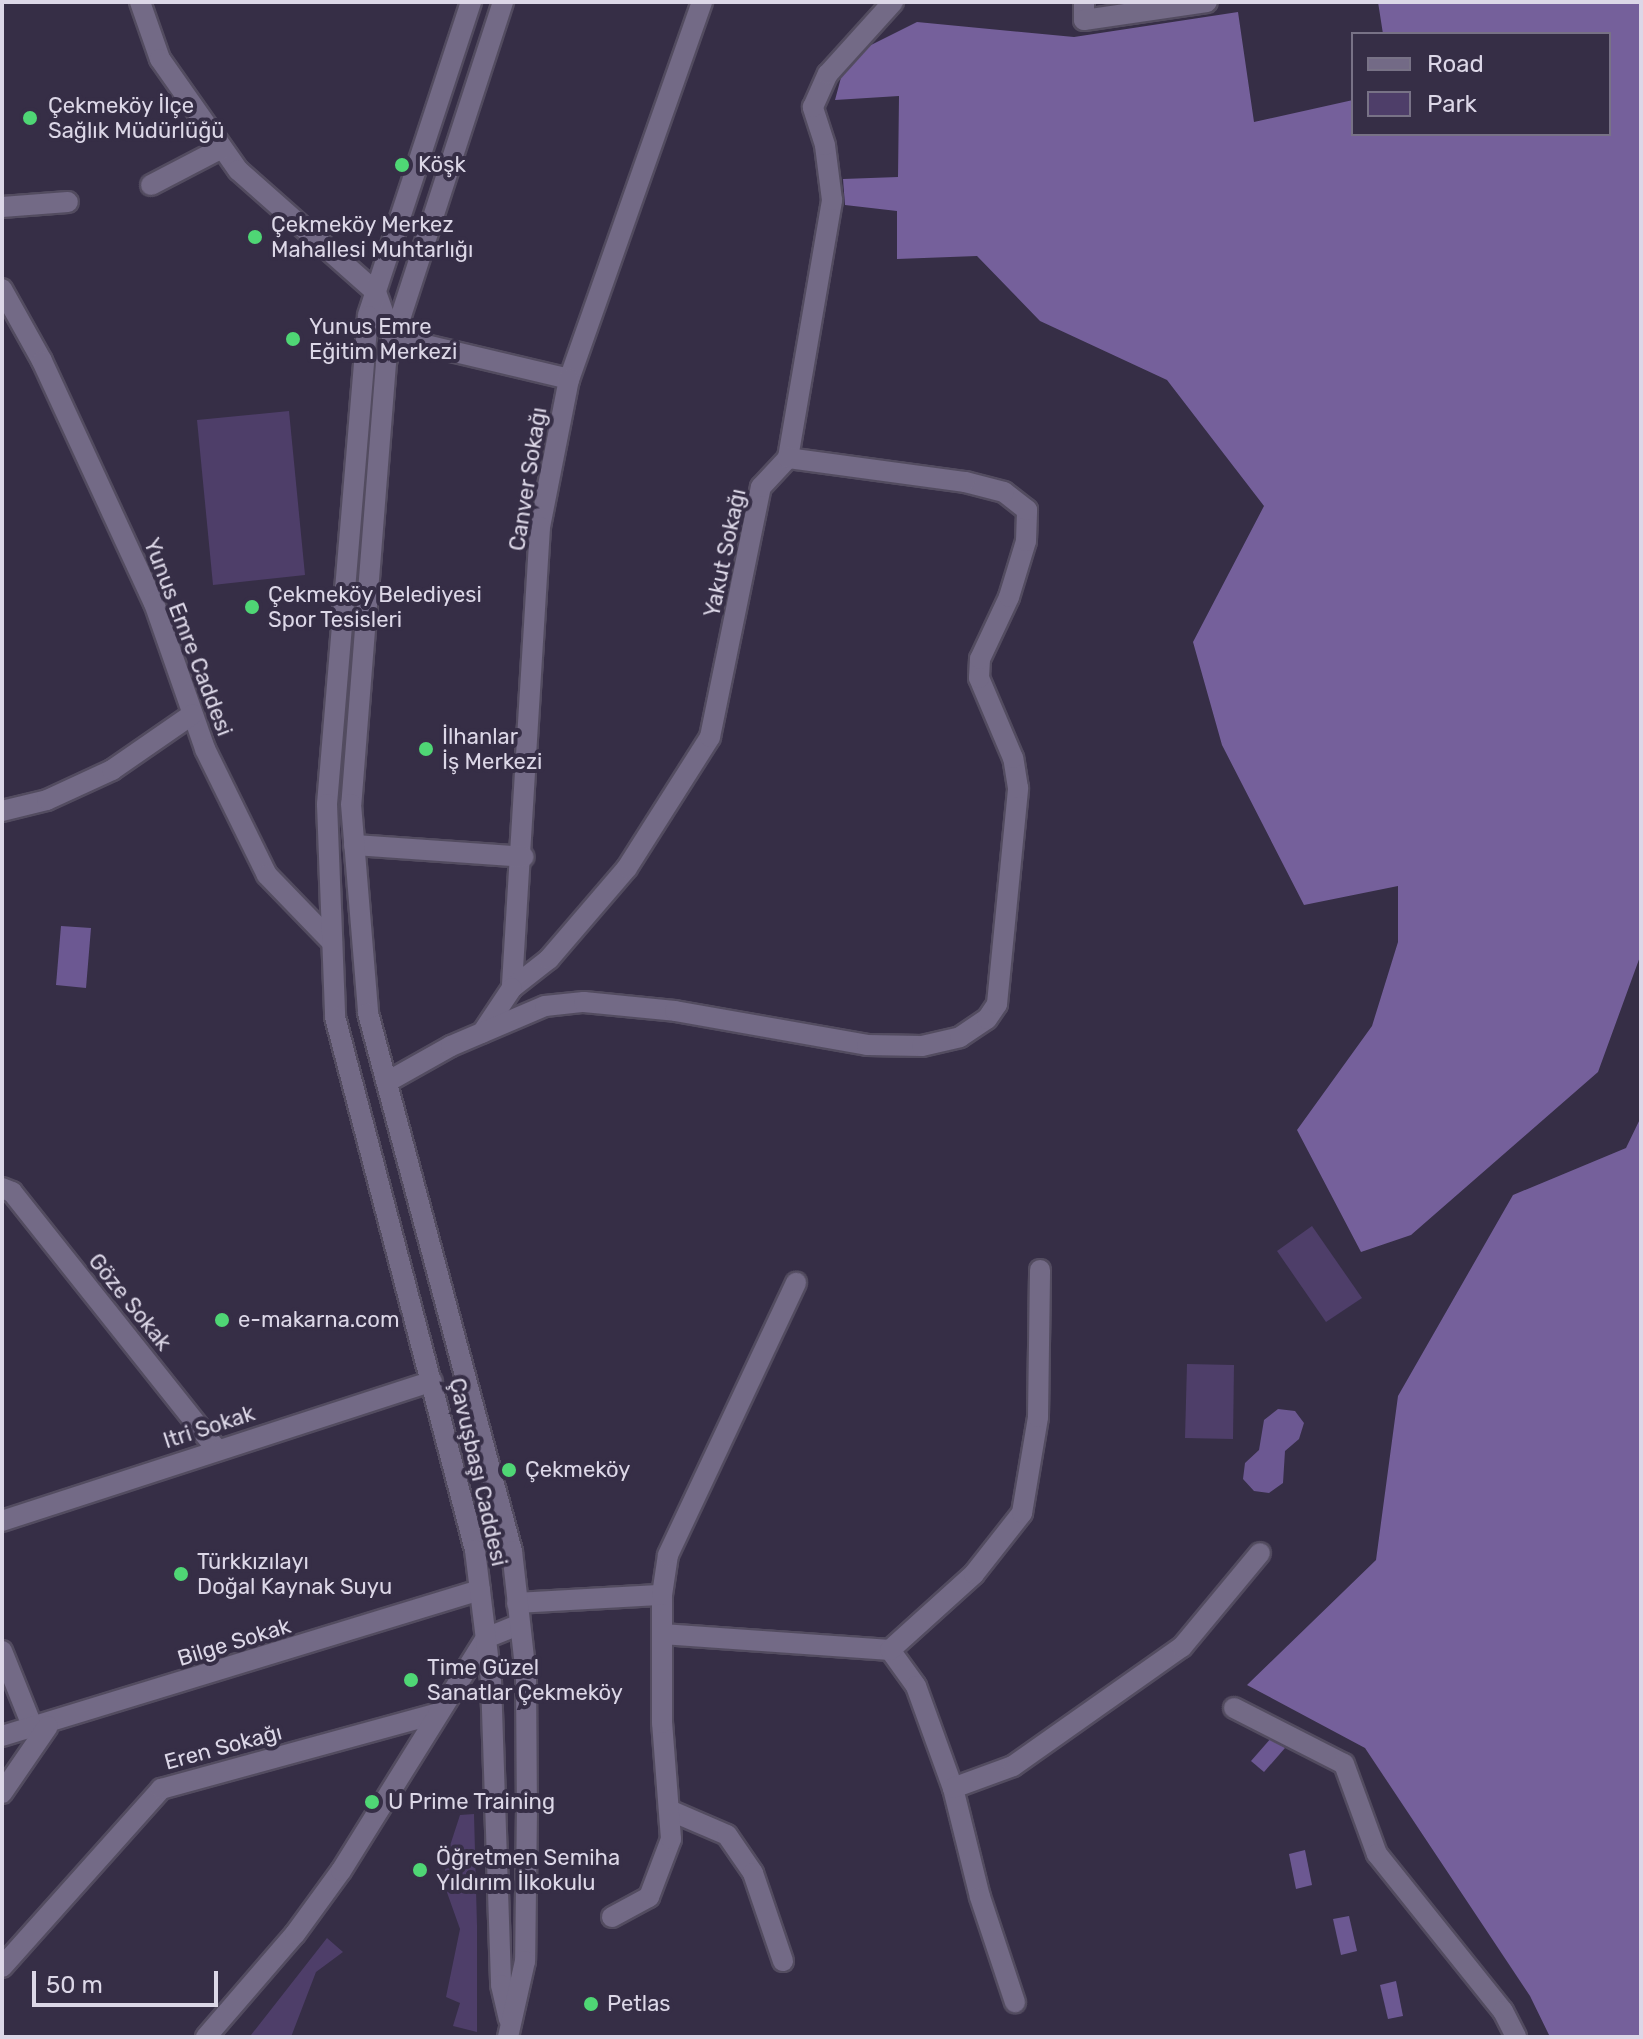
<!DOCTYPE html>
<html>
<head>
<meta charset="utf-8">
<style>
	body { margin:0 }
	#map { position:relative; width:1643px; height:2039px; overflow:hidden; background:#362e46; font-family:Rubik,sans-serif }
	div>[style] { position:absolute }
	.green>* { inset:0; background:#4e3e69 }
	.forest>* { inset:0; background:#75609b }
	.water>* { inset:0; background:#6c5892 }
	.roads { filter:drop-shadow(2px 0 #534c60) drop-shadow(-2px 0 #534c60) drop-shadow(0 2px #534c60) drop-shadow(0 -2px #534c60) }
	.minor>* { height:20px; margin:-10px; padding:0 10px; transform-origin:10px; border-radius:10px; background:#736a86 }
	.secondary>* { height:20px; margin:-10px; padding:0 10px; transform-origin:10px; border-radius:10px; background:#736a86 }
	.dots>* { width:22px; height:22px; translate:-50% -50%; box-sizing:border-box; border:4px solid #362e46; border-radius:50% }
	span { translate:-50% -50%; white-space:nowrap; text-align:center; line-height:1.15; -webkit-text-stroke:8px #362e46; paint-order:stroke }
	.poi-label { font-size:22px; color:#dcd7e7 }
	.left { translate:0 -50%; text-align:left }
	.street-label { font-size:22px; color:#dcd7e7 }
	.frame { position:absolute; inset:0; border:4px solid #dcd7e7; pointer-events:none }
	.legend { position:absolute; left:1351px; top:32px; width:260px; height:104px; box-sizing:border-box; background:#362e46; border:2px solid #787286; margin:0; padding:10px 14px; list-style:none; font-size:24px; color:#dcd7e7 }
	.legend li { display:flex; align-items:center; gap:16px; height:40px }
	.legend b { width:40px; border:2px solid #787286 }
	.scale { position:absolute; left:32px; top:1971px; width:186px; height:36px; box-sizing:border-box; border:4px solid #dcd7e7; border-top:0; padding-left:10px; font-size:24px; line-height:28px; white-space:nowrap; color:#dcd7e7; -webkit-text-stroke:6px #362e46; paint-order:stroke }
</style>
</head>
<body>
<div id="map">
	<div class="green">
		<i style="clip-path:polygon(289px 411px,305px 575px,213px 585px,197px 420px)"></i>
		<i style="clip-path:polygon(1312px 1226px,1362px 1298px,1326px 1322px,1277px 1251px)"></i>
		<i style="clip-path:polygon(1187px 1364px,1234px 1365px,1233px 1439px,1185px 1438px)"></i>
		<i style="clip-path:polygon(474px 1814px,477px 1926px,477px 2032px,453px 2026px,460px 2003px,446px 1997px,460px 1929px,444px 1884px,446px 1858px,460px 1815px)"></i>
		<i style="clip-path:polygon(327px 1938px,343px 1952px,316px 1972px,291px 2037px,251px 2035px)"></i>
	</div>
	<div class="forest">
		<i style="clip-path:polygon(1378px 2px,1641px 2px,1641px 954px,1598px 1072px,1411px 1235px,1361px 1252px,1297px 1130px,1372px 1026px,1398px 942px,1398px 886px,1304px 905px,1222px 745px,1193px 642px,1264px 506px,1167px 380px,1040px 321px,977px 256px,897px 259px,897px 211px,845px 205px,843px 179px,898px 177px,899px 96px,835px 100px,843px 70px,865px 48px,917px 22px,1074px 37px,1238px 12px,1254px 122px,1353px 100px,1353px 134px,1609px 134px,1609px 34px,1383px 34px)"></i>
		<i style="clip-path:polygon(1641px 1117px,1641px 2037px,1550px 2037px,1530px 1996px,1365px 1748px,1247px 1685px,1376px 1560px,1398px 1396px,1513px 1195px,1626px 1148px)"></i>
	</div>
	<div class="water">
		<i style="clip-path:polygon(61px 926px,91px 928px,86px 988px,56px 985px)"></i>
		<i style="clip-path:polygon(1278px 1409px,1295px 1411px,1304px 1423px,1299px 1439px,1285px 1451px,1283px 1483px,1269px 1493px,1254px 1491px,1243px 1479px,1245px 1463px,1259px 1450px,1264px 1420px)"></i>
		<i style="clip-path:polygon(1272px 1737px,1285px 1748px,1264px 1772px,1251px 1761px)"></i>
		<i style="clip-path:polygon(1305px 1850px,1312px 1885px,1296px 1889px,1289px 1854px)"></i>
		<i style="clip-path:polygon(1349px 1916px,1357px 1951px,1341px 1955px,1333px 1919px)"></i>
		<i style="clip-path:polygon(1396px 1981px,1403px 2016px,1388px 2019px,1380px 1985px)"></i>
	</div>
	<div class="roads">
		<div class="minor">
			<i style="left:140px;top:2px;width:60px;rotate:70.7deg"></i>
			<i style="left:160px;top:59px;width:136px;rotate:54.9deg"></i>
			<i style="left:238px;top:170px;width:184px;rotate:41.5deg"></i>
			<i style="left:376px;top:292px;width:48px;rotate:70.4deg"></i>
			<i style="left:392px;top:337px;width:182px;rotate:13.3deg"></i>
			<i style="left:702px;top:2px;width:400px;rotate:109.4deg"></i>
			<i style="left:569px;top:379px;width:151px;rotate:101.1deg"></i>
			<i style="left:540px;top:527px;width:462px;rotate:93.5deg"></i>
			<i style="left:512px;top:988px;width:47px;rotate:-38.1deg"></i>
			<i style="left:549px;top:959px;width:120px;rotate:-49.4deg"></i>
			<i style="left:627px;top:868px;width:155px;rotate:-57.6deg"></i>
			<i style="left:710px;top:737px;width:255px;rotate:-78.5deg"></i>
			<i style="left:761px;top:487px;width:40px;rotate:-47deg"></i>
			<i style="left:788px;top:458px;width:262px;rotate:-80.3deg"></i>
			<i style="left:832px;top:200px;width:55px;rotate:-97.3deg"></i>
			<i style="left:825px;top:145px;width:40px;rotate:-108deg"></i>
			<i style="left:813px;top:107px;width:36px;rotate:-66deg"></i>
			<i style="left:828px;top:74px;width:97px;rotate:-47.9deg"></i>
			<i style="left:1084px;top:2px;width:18px;rotate:90deg"></i>
			<i style="left:1084px;top:20px;width:124px;rotate:-8.3deg"></i>
			<i style="left:151px;top:185px;width:80px;rotate:-27.5deg"></i>
			<i style="left:2px;top:207px;width:66px;rotate:-4.3deg"></i>
			<i style="left:2px;top:289px;width:82px;rotate:60.9deg"></i>
			<i style="left:42px;top:361px;width:267px;rotate:65.2deg"></i>
			<i style="left:154px;top:603px;width:155px;rotate:70.7deg"></i>
			<i style="left:205px;top:749px;width:140px;rotate:63.8deg"></i>
			<i style="left:267px;top:875px;width:93px;rotate:45.9deg"></i>
			<i style="left:2px;top:811px;width:46px;rotate:-13.7deg"></i>
			<i style="left:47px;top:800px;width:72px;rotate:-24.8deg"></i>
			<i style="left:112px;top:770px;width:98px;rotate:-34.7deg"></i>
			<i style="left:354px;top:845px;width:170px;rotate:4deg"></i>
			<i style="left:482px;top:1033px;width:54px;rotate:-56.3deg"></i>
			<i style="left:387px;top:1082px;width:73px;rotate:-29.4deg"></i>
			<i style="left:451px;top:1046px;width:102px;rotate:-23.1deg"></i>
			<i style="left:545px;top:1006px;width:39px;rotate:-6deg"></i>
			<i style="left:584px;top:1002px;width:91px;rotate:5.6deg"></i>
			<i style="left:675px;top:1011px;width:195px;rotate:10deg"></i>
			<i style="left:867px;top:1045px;width:55px;rotate:1deg"></i>
			<i style="left:922px;top:1046px;width:39px;rotate:-13deg"></i>
			<i style="left:960px;top:1037px;width:32px;rotate:-34deg"></i>
			<i style="left:987px;top:1019px;width:18px;rotate:-56deg"></i>
			<i style="left:997px;top:1004px;width:217px;rotate:-84.4deg"></i>
			<i style="left:1018px;top:788px;width:30px;rotate:-99deg"></i>
			<i style="left:1013px;top:758px;width:87px;rotate:-113deg"></i>
			<i style="left:979px;top:678px;width:19px;rotate:-87deg"></i>
			<i style="left:980px;top:659px;width:68px;rotate:-64.9deg"></i>
			<i style="left:1009px;top:597px;width:59px;rotate:-73.1deg"></i>
			<i style="left:1026px;top:541px;width:31px;rotate:-88deg"></i>
			<i style="left:1027px;top:510px;width:29px;rotate:-142deg"></i>
			<i style="left:1004px;top:492px;width:40px;rotate:-165.6deg"></i>
			<i style="left:965px;top:482px;width:179px;rotate:-172.3deg"></i>
			<i style="left:2px;top:1188px;width:11px;rotate:22deg"></i>
			<i style="left:12px;top:1192px;width:330px;rotate:51.5deg"></i>
			<i style="left:2px;top:1521px;width:452px;rotate:-18deg"></i>
			<i style="left:517px;top:1603px;width:145px;rotate:-3.2deg"></i>
			<i style="left:662px;top:1634px;width:229px;rotate:4deg"></i>
			<i style="left:890px;top:1650px;width:44px;rotate:54.2deg"></i>
			<i style="left:916px;top:1686px;width:109px;rotate:70.1deg"></i>
			<i style="left:953px;top:1788px;width:112px;rotate:76.1deg"></i>
			<i style="left:980px;top:1897px;width:111px;rotate:71.6deg"></i>
			<i style="left:890px;top:1650px;width:113px;rotate:-42.1deg"></i>
			<i style="left:974px;top:1574px;width:78px;rotate:-51.8deg"></i>
			<i style="left:1022px;top:1513px;width:97px;rotate:-80.5deg"></i>
			<i style="left:1038px;top:1417px;width:147px;rotate:-89.2deg"></i>
			<i style="left:2px;top:1651px;width:83px;rotate:68.1deg"></i>
			<i style="left:1234px;top:1708px;width:123px;rotate:27deg"></i>
			<i style="left:1344px;top:1764px;width:96px;rotate:69.9deg"></i>
			<i style="left:1377px;top:1854px;width:201px;rotate:51.3deg"></i>
			<i style="left:1503px;top:2011px;width:29px;rotate:63deg"></i>
			<i style="left:2px;top:1736px;width:500px;rotate:-17deg"></i>
			<i style="left:953px;top:1788px;width:64px;rotate:-20.1deg"></i>
			<i style="left:1013px;top:1766px;width:207px;rotate:-35.2deg"></i>
			<i style="left:1182px;top:1647px;width:122px;rotate:-50.3deg"></i>
			<i style="left:2px;top:1793px;width:81px;rotate:-55.5deg"></i>
			<i style="left:669px;top:1810px;width:63px;rotate:23.3deg"></i>
			<i style="left:727px;top:1835px;width:46px;rotate:55.6deg"></i>
			<i style="left:753px;top:1873px;width:93px;rotate:71.2deg"></i>
			<i style="left:612px;top:1917px;width:42px;rotate:-28.4deg"></i>
			<i style="left:649px;top:1897px;width:62px;rotate:-69.2deg"></i>
			<i style="left:671px;top:1839px;width:116px;rotate:-94.4deg"></i>
			<i style="left:662px;top:1723px;width:128px;rotate:-90deg"></i>
			<i style="left:662px;top:1595px;width:40px;rotate:-81.5deg"></i>
			<i style="left:668px;top:1555px;width:301px;rotate:-64.8deg"></i>
			<i style="left:2px;top:1967px;width:239px;rotate:-48.2deg"></i>
			<i style="left:161px;top:1789px;width:284px;rotate:-15.3deg"></i>
			<i style="left:206px;top:2037px;width:136px;rotate:-49.2deg"></i>
			<i style="left:295px;top:1934px;width:78px;rotate:-53.9deg"></i>
			<i style="left:341px;top:1871px;width:274px;rotate:-58.1deg"></i>
			<i style="left:486px;top:1638px;width:35px;rotate:-22deg"></i>
		</div>
		<div class="secondary">
			<i style="left:471px;top:2px;width:330px;rotate:108.2deg"></i>
			<i style="left:368px;top:316px;width:490px;rotate:94.8deg"></i>
			<i style="left:327px;top:804px;width:213px;rotate:87.8deg"></i>
			<i style="left:335px;top:1017px;width:551px;rotate:75.28deg"></i>
			<i style="left:475px;top:1550px;width:131px;rotate:83deg"></i>
			<i style="left:491px;top:1680px;width:305px;rotate:88.1deg"></i>
			<i style="left:501px;top:1985px;width:35px;rotate:77deg"></i>
			<i style="left:503px;top:2px;width:379px;rotate:108deg"></i>
			<i style="left:386px;top:363px;width:442px;rotate:94.5deg"></i>
			<i style="left:351px;top:804px;width:210px;rotate:85.3deg"></i>
			<i style="left:368px;top:1013px;width:557px;rotate:75.02deg"></i>
			<i style="left:512px;top:1551px;width:126px;rotate:83.6deg"></i>
			<i style="left:526px;top:1676px;width:131px;rotate:89.6deg"></i>
			<i style="left:527px;top:1807px;width:154px;rotate:90.7deg"></i>
			<i style="left:525px;top:1961px;width:78px;rotate:102.6deg"></i>
		</div>
	</div>
	<div class="dots">
		<i style="left:30px;top:118px;background:#4fd675"></i>
		<i style="left:402px;top:165px;background:#4fd675"></i>
		<i style="left:255px;top:237px;background:#4fd675"></i>
		<i style="left:293px;top:339px;background:#4fd675"></i>
		<i style="left:252px;top:607px;background:#4fd675"></i>
		<i style="left:426px;top:749px;background:#4fd675"></i>
		<i style="left:222px;top:1320px;background:#4fd675"></i>
		<i style="left:509px;top:1470px;background:#4fd675"></i>
		<i style="left:181px;top:1574px;background:#4fd675"></i>
		<i style="left:411px;top:1680px;background:#4fd675"></i>
		<i style="left:372px;top:1802px;background:#4fd675"></i>
		<i style="left:420px;top:1870px;background:#4fd675"></i>
		<i style="left:591px;top:2004px;background:#4fd675"></i>
	</div>
	<div class="poi-label">
		<span class="left" style="left:48px;top:118px">Çekmeköy İlçe<br>Sağlık Müdürlüğü</span>
		<span class="left" style="left:418px;top:165px">Köşk</span>
		<span class="left" style="left:271px;top:237px">Çekmeköy Merkez<br>Mahallesi Muhtarlığı</span>
		<span class="left" style="left:309px;top:339px">Yunus Emre<br>Eğitim Merkezi</span>
		<span class="left" style="left:268px;top:607px">Çekmeköy Belediyesi<br>Spor Tesisleri</span>
		<span class="left" style="left:442px;top:749px">İlhanlar<br>İş Merkezi</span>
		<span class="left" style="left:238px;top:1320px">e-makarna.com</span>
		<span class="left" style="left:525px;top:1470px">Çekmeköy</span>
		<span class="left" style="left:197px;top:1574px">Türkkızılayı<br>Doğal Kaynak Suyu</span>
		<span class="left" style="left:427px;top:1680px">Time Güzel<br>Sanatlar Çekmeköy</span>
		<span class="left" style="left:388px;top:1802px">U Prime Training</span>
		<span class="left" style="left:436px;top:1870px">Öğretmen Semiha<br>Yıldırım İlkokulu</span>
		<span class="left" style="left:607px;top:2004px">Petlas</span>
	</div>
	<div class="street-label">
		<span style="left:528px;top:479px;rotate:-81deg">Canver Sokağı</span>
		<span style="left:725px;top:553px;rotate:-78deg">Yakut Sokağı</span>
		<span style="left:188px;top:637px;rotate:69deg">Yunus Emre Caddesi</span>
		<span style="left:130px;top:1302px;rotate:51deg">Göze Sokak</span>
		<span style="left:209px;top:1427px;rotate:-18deg">Itri Sokak</span>
		<span style="left:478px;top:1472px;rotate:77deg">Çavuşbaşı Caddesi</span>
		<span style="left:234px;top:1642px;rotate:-17deg">Bilge Sokak</span>
		<span style="left:223px;top:1747px;rotate:-15deg">Eren Sokağı</span>
	</div>
	<div class="frame"></div>
	<ul class="legend">
	<li><b style="height:10px;background:#736a86"></b>Road</li>
	<li><b style="height:22px;background:#4e3e69"></b>Park</li>
	</ul>
	<div class="scale">50 m</div>
</div>
</body>
</html>
